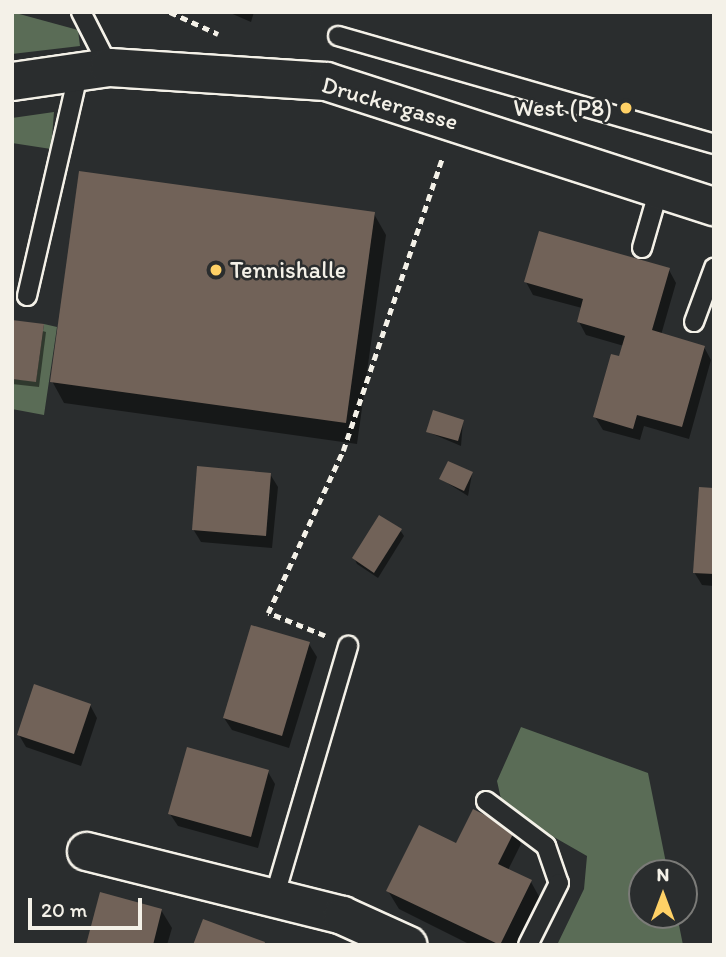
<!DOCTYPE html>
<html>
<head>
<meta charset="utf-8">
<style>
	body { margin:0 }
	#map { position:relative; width:726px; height:957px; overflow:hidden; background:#2a2d2e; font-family:Itim,sans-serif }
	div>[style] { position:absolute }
	.green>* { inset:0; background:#5a6c56 }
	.shadow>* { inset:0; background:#0007 }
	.building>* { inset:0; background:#716258 }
	.path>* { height:4.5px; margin-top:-2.25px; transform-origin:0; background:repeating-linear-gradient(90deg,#f4f1e8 0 7px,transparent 0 12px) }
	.roads { filter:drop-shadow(2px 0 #f4f1e8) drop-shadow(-2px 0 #f4f1e8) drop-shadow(0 2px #f4f1e8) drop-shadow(0 -2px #f4f1e8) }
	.service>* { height:18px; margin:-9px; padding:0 9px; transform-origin:9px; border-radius:9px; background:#2a2d2e }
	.minor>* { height:37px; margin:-18.5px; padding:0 18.5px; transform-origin:18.5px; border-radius:18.5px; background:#2a2d2e }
	.dots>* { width:19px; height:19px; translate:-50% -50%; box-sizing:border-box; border:4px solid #2a2d2e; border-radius:50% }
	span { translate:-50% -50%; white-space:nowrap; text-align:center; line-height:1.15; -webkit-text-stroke:5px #2a2d2e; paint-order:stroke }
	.street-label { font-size:24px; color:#f4f1e8 }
	.poi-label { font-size:24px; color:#f4f1e8 }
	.right { translate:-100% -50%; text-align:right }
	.left { translate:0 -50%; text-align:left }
	.frame { position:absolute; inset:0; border:14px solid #f4f1e8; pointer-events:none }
	.north { position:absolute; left:628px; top:859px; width:70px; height:70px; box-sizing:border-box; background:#2a2d2e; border:2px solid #7b7b78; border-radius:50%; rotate:0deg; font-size:19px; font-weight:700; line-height:28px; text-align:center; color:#f4f1e8 }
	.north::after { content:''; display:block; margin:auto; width:24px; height:32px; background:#ffd166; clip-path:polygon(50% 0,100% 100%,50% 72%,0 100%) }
	.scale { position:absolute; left:28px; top:898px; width:114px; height:32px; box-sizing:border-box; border:4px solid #f4f1e8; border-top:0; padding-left:9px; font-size:21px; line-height:24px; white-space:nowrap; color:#f4f1e8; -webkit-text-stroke:5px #2a2d2e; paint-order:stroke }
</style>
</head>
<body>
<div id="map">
	<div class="green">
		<i style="clip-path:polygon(12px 12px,78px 30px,80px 46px,12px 54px)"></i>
		<i style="clip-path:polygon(54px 112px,51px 149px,12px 143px,12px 118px)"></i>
		<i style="clip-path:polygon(44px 324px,57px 327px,44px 415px,12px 409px,12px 379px,36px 381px)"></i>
		<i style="clip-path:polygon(521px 727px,648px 773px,668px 873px,642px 873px,642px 915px,677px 915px,683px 945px,557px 945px,584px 889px,587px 856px,503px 808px,497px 781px)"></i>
	</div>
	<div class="shadow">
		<i style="clip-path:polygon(228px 12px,254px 12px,251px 22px)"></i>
		<i style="clip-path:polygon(374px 214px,386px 235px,357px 444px,64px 403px,52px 381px)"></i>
		<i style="clip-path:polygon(669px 270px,676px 283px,661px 335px,704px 347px,711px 360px,689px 439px,644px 426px,640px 440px,603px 430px,595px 417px,624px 346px,586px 335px,579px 322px,582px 308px,533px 295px,526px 282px)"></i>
		<i style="clip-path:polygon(12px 322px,46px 332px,39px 387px,12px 384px)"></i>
		<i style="clip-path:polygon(463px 421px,461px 446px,428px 432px)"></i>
		<i style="clip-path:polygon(270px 474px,278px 487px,272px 548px,201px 542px,193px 529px)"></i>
		<i style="clip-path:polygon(472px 474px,468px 496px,441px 479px)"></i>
		<i style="clip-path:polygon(714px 490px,714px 586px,702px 585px,694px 572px)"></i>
		<i style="clip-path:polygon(400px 530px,404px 536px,378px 578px,357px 564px,354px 558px)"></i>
		<i style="clip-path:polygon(309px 644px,317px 657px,289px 748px,232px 730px,224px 718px)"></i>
		<i style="clip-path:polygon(90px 705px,97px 718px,81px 766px,26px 747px,19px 735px)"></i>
		<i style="clip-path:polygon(268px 772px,275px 784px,258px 848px,178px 826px,170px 814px)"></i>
		<i style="clip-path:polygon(514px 831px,521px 844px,508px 870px,531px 882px,541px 900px,519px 945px,471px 945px,399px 909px,388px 891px,457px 845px)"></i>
		<i style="clip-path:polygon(161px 910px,172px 928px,167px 945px,88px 945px)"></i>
	</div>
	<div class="building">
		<i style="clip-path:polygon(79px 171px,375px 212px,346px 423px,50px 382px)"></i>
		<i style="clip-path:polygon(539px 231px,670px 268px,652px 330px,705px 346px,682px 427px,637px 415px,633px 429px,593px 417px,611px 354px,619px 356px,625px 336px,577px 322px,583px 299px,524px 282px)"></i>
		<i style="clip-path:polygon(12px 320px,44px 324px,36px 382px,12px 379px)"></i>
		<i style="clip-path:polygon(433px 410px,464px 420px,458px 441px,426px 432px)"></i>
		<i style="clip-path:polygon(448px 461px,473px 472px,464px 491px,439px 479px)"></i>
		<i style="clip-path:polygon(197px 466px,271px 473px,266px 536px,192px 530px)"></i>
		<i style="clip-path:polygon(699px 487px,714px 488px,714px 574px,693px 573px)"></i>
		<i style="clip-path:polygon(379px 515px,402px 529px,374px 573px,352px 558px)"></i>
		<i style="clip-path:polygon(251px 625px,310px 642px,282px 736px,223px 718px)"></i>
		<i style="clip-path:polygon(34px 684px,91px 704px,74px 754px,17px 735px)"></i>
		<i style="clip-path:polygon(187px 747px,269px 770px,251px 837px,168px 814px)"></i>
		<i style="clip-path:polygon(473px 809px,515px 830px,498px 864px,532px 880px,500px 945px,386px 891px,419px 825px,456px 843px)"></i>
		<i style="clip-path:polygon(100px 892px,162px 909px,153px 945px,86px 945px)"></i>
		<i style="clip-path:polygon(203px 919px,265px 942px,264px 945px,193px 945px)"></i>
	</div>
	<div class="path">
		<i style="left:170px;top:12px;width:53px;rotate:24.6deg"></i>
		<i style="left:325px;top:636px;width:61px;rotate:-158deg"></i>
		<i style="left:268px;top:613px;width:179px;rotate:-65.2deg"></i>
		<i style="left:343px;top:451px;width:311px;rotate:-71.3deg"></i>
	</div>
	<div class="roads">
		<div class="service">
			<i style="left:81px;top:12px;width:62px;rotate:63deg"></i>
			<i style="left:338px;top:36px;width:391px;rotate:16deg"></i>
			<i style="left:642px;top:248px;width:61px;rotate:-73.9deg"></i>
			<i style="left:27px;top:296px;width:232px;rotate:-77deg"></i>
			<i style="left:694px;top:322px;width:58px;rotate:-69.7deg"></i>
			<i style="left:486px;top:801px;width:75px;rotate:36.9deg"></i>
			<i style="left:546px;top:846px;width:39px;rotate:71deg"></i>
			<i style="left:559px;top:883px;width:69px;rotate:116.6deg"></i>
			<i style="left:274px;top:898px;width:263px;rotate:-73.6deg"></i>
		</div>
		<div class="minor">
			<i style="left:12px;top:81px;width:98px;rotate:-8.2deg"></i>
			<i style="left:109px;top:67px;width:217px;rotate:3.7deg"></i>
			<i style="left:326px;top:81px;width:408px;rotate:17.9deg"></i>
			<i style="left:86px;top:851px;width:264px;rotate:14deg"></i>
			<i style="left:342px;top:915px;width:72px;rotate:24.4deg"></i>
		</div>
	</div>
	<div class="dots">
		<i style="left:626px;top:108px;background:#ffd166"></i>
		<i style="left:216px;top:270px;background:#ffd166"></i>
	</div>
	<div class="street-label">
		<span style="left:390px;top:103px;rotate:16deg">Druckergasse</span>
	</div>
	<div class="poi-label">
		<span class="right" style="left:612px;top:108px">West (P8)</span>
		<span class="left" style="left:230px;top:270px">Tennishalle</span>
	</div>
	<div class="frame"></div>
	<div class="north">N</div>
	<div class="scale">20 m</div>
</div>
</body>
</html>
